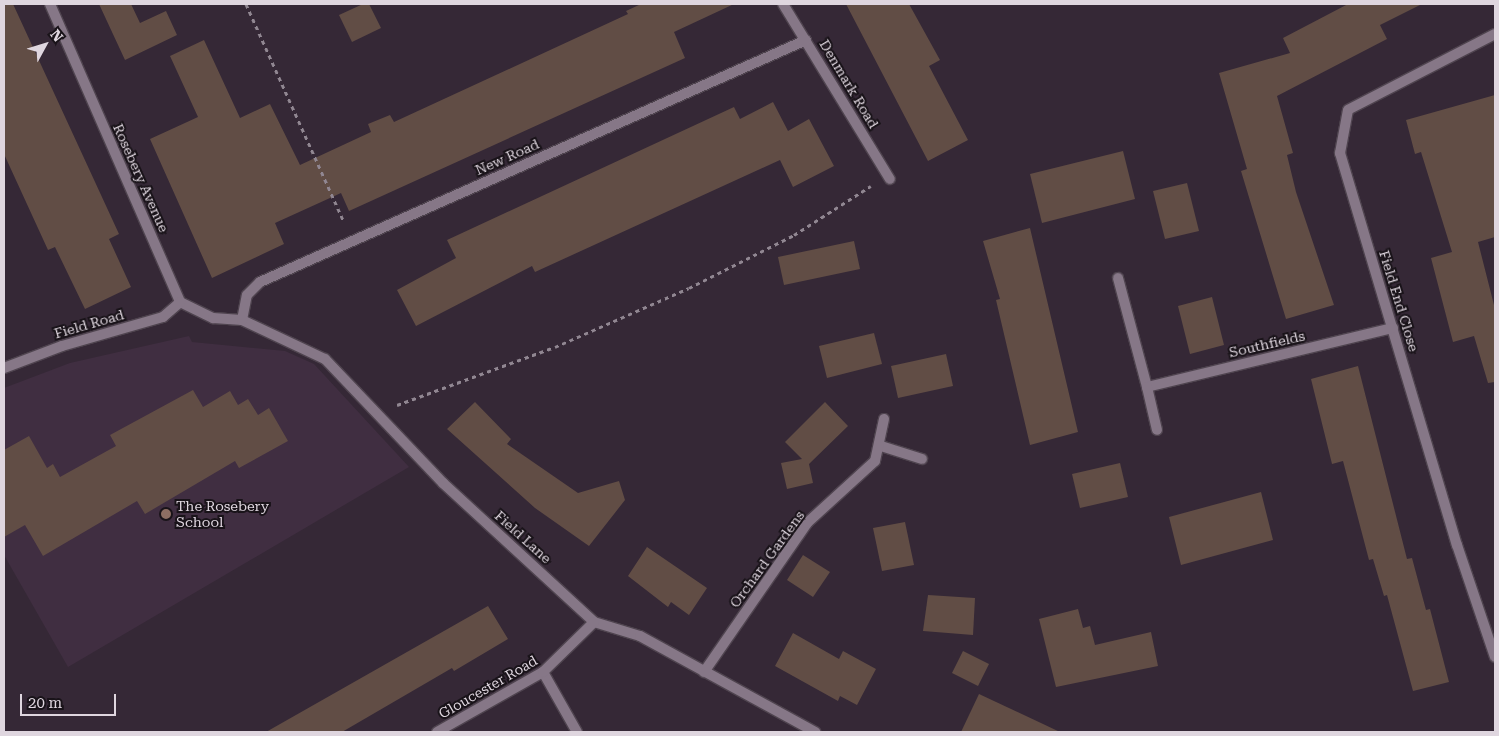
<!DOCTYPE html>
<html>
<head>
<meta charset="utf-8">
<style>
	body { margin:0 }
	#map { position:relative; width:1499px; height:736px; overflow:hidden; background:#352836; font-family:"Roboto Serif",serif }
	div>[style] { position:absolute }
	.built>* { inset:0; background:#402e41 }
	.building>* { inset:0; background:#614d45 }
	.path>* { height:3px; margin-top:-1.5px; transform-origin:0; background:repeating-linear-gradient(90deg,#918792 0 4px,transparent 0 8px) }
	.roads { filter:drop-shadow(1px 0 #4f444f) drop-shadow(-1px 0 #4f444f) drop-shadow(0 1px #4f444f) drop-shadow(0 -1px #4f444f) }
	.street>* { height:10px; margin:-5px; padding:0 5px; transform-origin:5px; border-radius:5px; background:#867787 }
	.dots>* { width:14px; height:14px; translate:-50% -50%; box-sizing:border-box; border:2px solid #191319; border-radius:50% }
	span { translate:-50% -50%; white-space:nowrap; text-align:center; line-height:1.15; -webkit-text-stroke:4px #191319; paint-order:stroke }
	.street-label { font-size:14px; color:#dfd6df }
	.poi-label { font-size:14px; color:#dfd6df }
	.left { translate:0 -50%; text-align:left }
	.frame { position:absolute; inset:0; border:5px solid #dfd6df; pointer-events:none }
	.north { position:absolute; left:20px; top:20px; width:50px; height:50px; -webkit-text-stroke:4px #191319; paint-order:stroke; rotate:51deg; font-size:14px; font-weight:700; line-height:20px; text-align:center; color:#dfd6df }
	.north::after { content:''; display:block; margin:auto; width:18px; height:22px; background:#dfd6df; clip-path:polygon(50% 0,100% 100%,50% 72%,0 100%) }
	.scale { position:absolute; left:20px; top:694px; width:96px; height:22px; box-sizing:border-box; border:2px solid #dfd6df; border-top:0; padding-left:6px; font-size:15px; line-height:18px; white-space:nowrap; color:#dfd6df; -webkit-text-stroke:4px #191319; paint-order:stroke }
</style>
</head>
<body>
<div id="map">
	<div class="built">
		<i style="clip-path:polygon(189px 336px,192px 342px,285px 351px,314px 364px,409px 467px,68px 667px,4px 555px,4px 388px,70px 363px)"></i>
	</div>
	<div class="building">
		<i style="clip-path:polygon(4px 4px,13px 4px,119px 234px,109px 239px,131px 287px,85px 309px,55px 247px,48px 250px,4px 154px)"></i>
		<i style="clip-path:polygon(99px 4px,131px 4px,140px 23px,166px 11px,177px 35px,125px 60px)"></i>
		<i style="clip-path:polygon(363px 4px,369px 4px,381px 28px,352px 42px,339px 15px)"></i>
		<i style="clip-path:polygon(641px 4px,734px 4px,674px 32px,685px 58px,349px 211px,341px 193px,275px 223px,284px 244px,212px 278px,150px 139px,198px 117px,170px 56px,204px 40px,240px 118px,270px 104px,300px 165px,371px 132px,368px 124px,390px 115px,394px 122px,628px 14px,626px 11px)"></i>
		<i style="clip-path:polygon(846px 4px,909px 4px,940px 60px,929px 66px,968px 140px,928px 161px)"></i>
		<i style="clip-path:polygon(1348px 4px,1422px 4px,1380px 25px,1387px 39px,1277px 96px,1293px 153px,1287px 155px,1296px 192px,1334px 305px,1286px 319px,1241px 171px,1247px 169px,1219px 73px,1290px 53px,1283px 38px)"></i>
		<i style="clip-path:polygon(1495px 95px,1495px 237px,1478px 242px,1495px 309px,1495px 382px,1488px 383px,1474px 336px,1453px 342px,1431px 258px,1452px 252px,1421px 152px,1415px 154px,1406px 120px)"></i>
		<i style="clip-path:polygon(773px 102px,788px 131px,809px 119px,834px 166px,793px 187px,780px 160px,535px 272px,532px 266px,416px 326px,397px 290px,456px 258px,447px 240px,734px 107px,740px 119px)"></i>
		<i style="clip-path:polygon(1123px 151px,1135px 199px,1042px 223px,1030px 174px)"></i>
		<i style="clip-path:polygon(1187px 183px,1199px 231px,1165px 239px,1153px 191px)"></i>
		<i style="clip-path:polygon(1030px 228px,1078px 432px,1030px 445px,996px 300px,1000px 299px,983px 241px)"></i>
		<i style="clip-path:polygon(854px 241px,860px 269px,784px 285px,778px 257px)"></i>
		<i style="clip-path:polygon(1212px 297px,1224px 345px,1190px 354px,1178px 306px)"></i>
		<i style="clip-path:polygon(874px 333px,882px 364px,827px 378px,819px 346px)"></i>
		<i style="clip-path:polygon(946px 354px,953px 386px,898px 398px,891px 366px)"></i>
		<i style="clip-path:polygon(1358px 366px,1407px 559px,1412px 558px,1426px 610px,1430px 609px,1449px 682px,1413px 691px,1387px 595px,1384px 596px,1373px 559px,1369px 560px,1343px 461px,1332px 464px,1311px 379px)"></i>
		<i style="clip-path:polygon(193px 390px,203px 407px,230px 391px,238px 405px,248px 399px,258px 415px,269px 408px,288px 441px,239px 468px,235px 461px,145px 514px,137px 501px,43px 556px,25px 525px,4px 537px,4px 450px,29px 436px,47px 468px,53px 464px,60px 477px,116px 446px,110px 435px)"></i>
		<i style="clip-path:polygon(475px 402px,511px 439px,507px 444px,578px 493px,619px 481px,625px 500px,589px 546px,535px 508px,447px 429px)"></i>
		<i style="clip-path:polygon(825px 402px,848px 426px,809px 464px,813px 483px,787px 489px,781px 463px,802px 459px,785px 442px)"></i>
		<i style="clip-path:polygon(1120px 463px,1128px 497px,1080px 508px,1072px 474px)"></i>
		<i style="clip-path:polygon(1261px 492px,1273px 540px,1181px 565px,1169px 517px)"></i>
		<i style="clip-path:polygon(905px 522px,914px 565px,882px 571px,873px 528px)"></i>
		<i style="clip-path:polygon(647px 547px,707px 588px,689px 615px,671px 602px,668px 607px,628px 576px)"></i>
		<i style="clip-path:polygon(803px 555px,830px 572px,813px 597px,787px 580px)"></i>
		<i style="clip-path:polygon(928px 595px,975px 598px,973px 635px,923px 631px)"></i>
		<i style="clip-path:polygon(488px 606px,508px 639px,454px 671px,452px 668px,342px 732px,266px 732px)"></i>
		<i style="clip-path:polygon(1078px 609px,1083px 628px,1090px 626px,1095px 645px,1151px 632px,1158px 666px,1056px 687px,1039px 619px)"></i>
		<i style="clip-path:polygon(793px 633px,839px 659px,843px 651px,876px 669px,857px 705px,840px 696px,838px 701px,775px 666px)"></i>
		<i style="clip-path:polygon(963px 651px,989px 664px,978px 686px,952px 673px)"></i>
		<i style="clip-path:polygon(979px 694px,1060px 732px,961px 732px)"></i>
	</div>
	<div class="path">
		<i style="left:246px;top:4px;width:239px;rotate:65.8deg"></i>
		<i style="left:397px;top:405px;width:168px;rotate:-20.2deg"></i>
		<i style="left:555px;top:347px;width:146px;rotate:-23.8deg"></i>
		<i style="left:689px;top:288px;width:118px;rotate:-26.8deg"></i>
		<i style="left:794px;top:235px;width:91px;rotate:-32.5deg"></i>
	</div>
	<div class="roads">
		<div class="street">
			<i style="left:50px;top:4px;width:325px;rotate:66.4deg"></i>
			<i style="left:180px;top:302px;width:37px;rotate:26deg"></i>
			<i style="left:213px;top:318px;width:29px;rotate:4deg"></i>
			<i style="left:242px;top:320px;width:92px;rotate:25.2deg"></i>
			<i style="left:325px;top:359px;width:171px;rotate:46.4deg"></i>
			<i style="left:443px;top:483px;width:205px;rotate:42.6deg"></i>
			<i style="left:594px;top:622px;width:48px;rotate:16.9deg"></i>
			<i style="left:640px;top:636px;width:200px;rotate:28.7deg"></i>
			<i style="left:783px;top:4px;width:205px;rotate:58.6deg"></i>
			<i style="left:1495px;top:34px;width:165px;rotate:152.7deg"></i>
			<i style="left:1348px;top:110px;width:44px;rotate:100.5deg"></i>
			<i style="left:1340px;top:153px;width:409px;rotate:73.4deg"></i>
			<i style="left:1457px;top:545px;width:118px;rotate:71.3deg"></i>
			<i style="left:1118px;top:278px;width:113px;rotate:75.1deg"></i>
			<i style="left:1147px;top:387px;width:253px;rotate:-13.5deg"></i>
			<i style="left:242px;top:320px;width:25px;rotate:-79deg"></i>
			<i style="left:247px;top:295px;width:18px;rotate:-45deg"></i>
			<i style="left:260px;top:282px;width:597px;rotate:-23.9deg"></i>
			<i style="left:4px;top:368px;width:62px;rotate:-20.8deg"></i>
			<i style="left:62px;top:346px;width:105px;rotate:-16deg"></i>
			<i style="left:163px;top:317px;width:23px;rotate:-41deg"></i>
			<i style="left:1147px;top:387px;width:44px;rotate:76.9deg"></i>
			<i style="left:881px;top:446px;width:43px;rotate:17.6deg"></i>
			<i style="left:543px;top:672px;width:69px;rotate:60.5deg"></i>
			<i style="left:704px;top:672px;width:181px;rotate:-55.3deg"></i>
			<i style="left:807px;top:523px;width:92px;rotate:-42.4deg"></i>
			<i style="left:875px;top:461px;width:43px;rotate:-77.9deg"></i>
			<i style="left:437px;top:732px;width:122px;rotate:-29.5deg"></i>
			<i style="left:543px;top:672px;width:71px;rotate:-44.4deg"></i>
		</div>
	</div>
	<div class="dots">
		<i style="left:166px;top:514px;background:#8d6e63"></i>
	</div>
	<div class="street-label">
		<span style="left:849px;top:84px;rotate:59deg">Denmark Road</span>
		<span style="left:507px;top:157px;rotate:-24deg">New Road</span>
		<span style="left:141px;top:178px;rotate:66deg">Rosebery Avenue</span>
		<span style="left:1399px;top:301px;rotate:73deg">Field End Close</span>
		<span style="left:89px;top:324px;rotate:-16deg">Field Road</span>
		<span style="left:1267px;top:344px;rotate:-13deg">Southfields</span>
		<span style="left:523px;top:537px;rotate:42deg">Field Lane</span>
		<span style="left:767px;top:559px;rotate:-54deg">Orchard Gardens</span>
		<span style="left:488px;top:687px;rotate:-30deg">Gloucester Road</span>
	</div>
	<div class="poi-label">
		<span class="left" style="left:176px;top:514px">The Rosebery<br>School</span>
	</div>
	<div class="frame"></div>
	<div class="north">N</div>
	<div class="scale">20 m</div>
</div>
</body>
</html>
